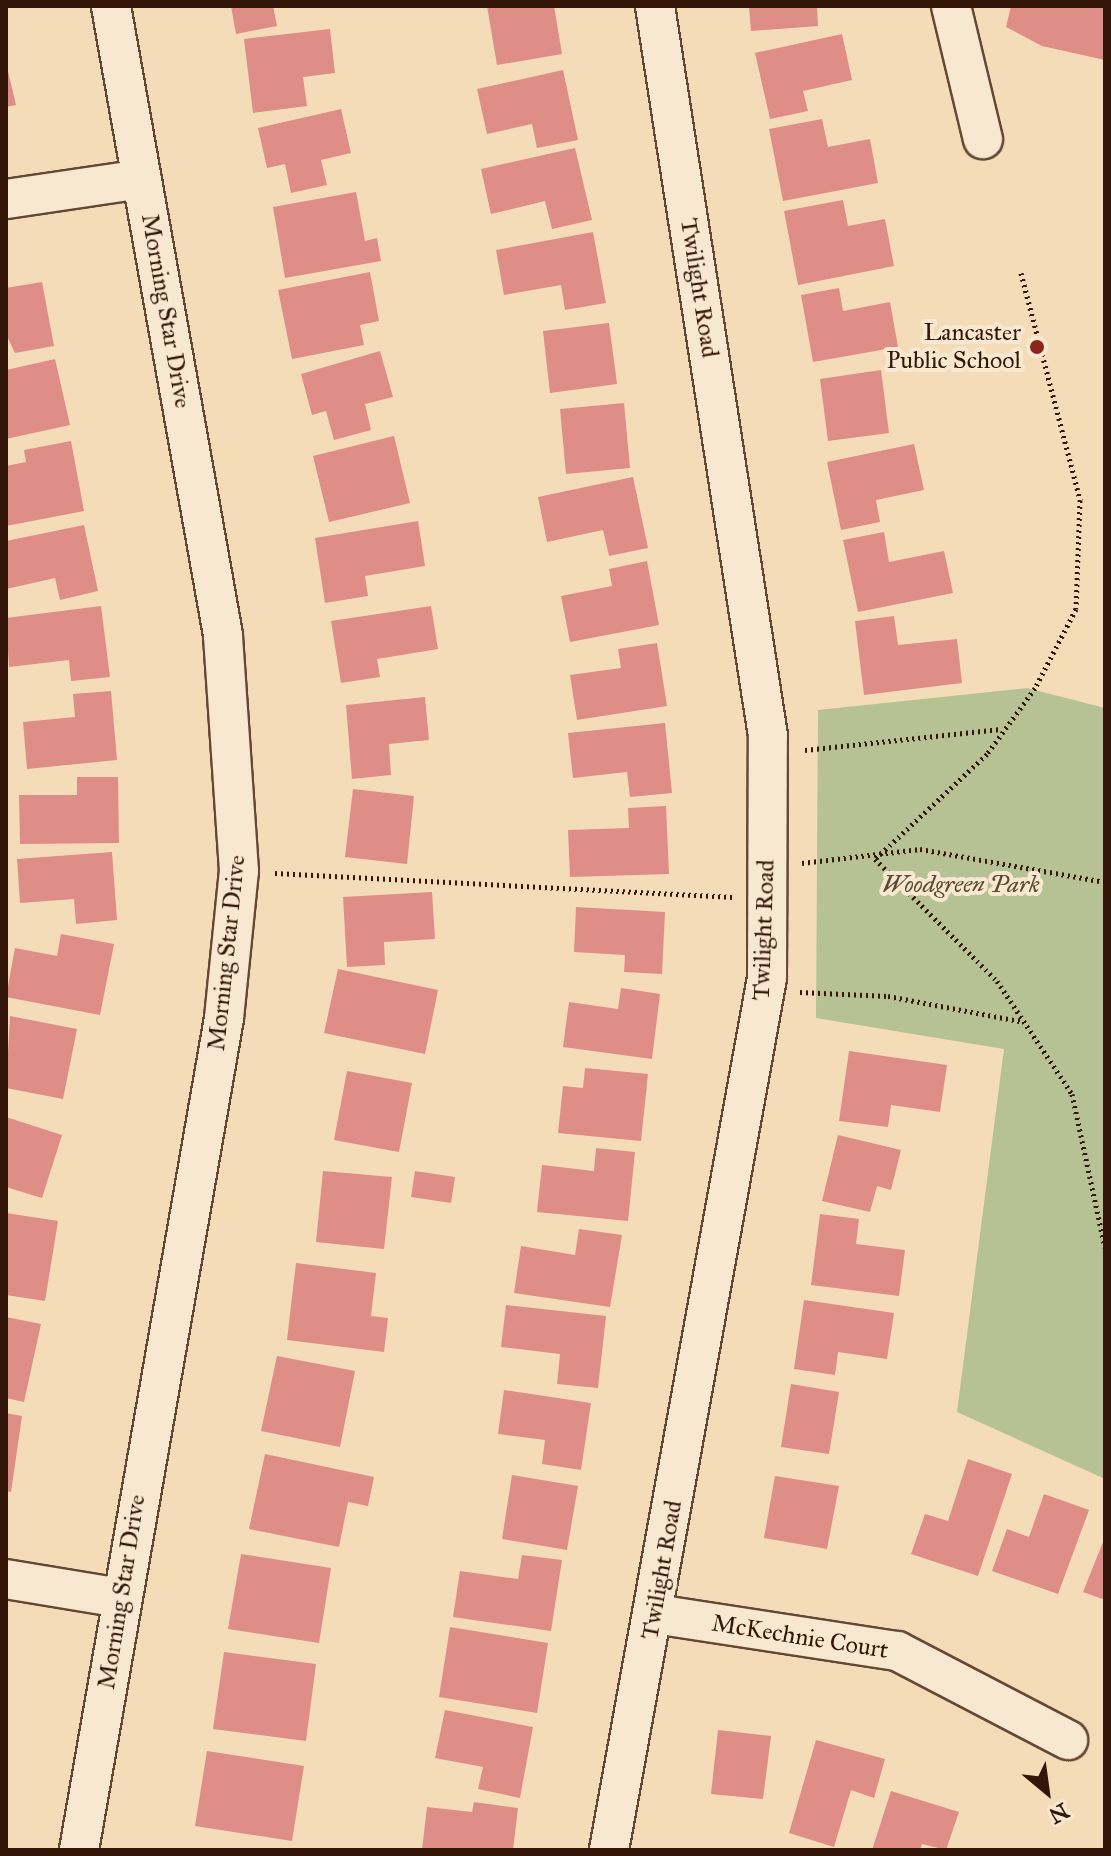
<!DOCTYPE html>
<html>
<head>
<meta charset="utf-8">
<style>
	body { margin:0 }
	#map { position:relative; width:1111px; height:1856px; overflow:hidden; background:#f5dcb9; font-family:"IM FELL Great Primer",serif }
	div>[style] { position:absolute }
	.green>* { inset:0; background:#b6c294 }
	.building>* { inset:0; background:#de8e86 }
	.path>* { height:5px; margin-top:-2.5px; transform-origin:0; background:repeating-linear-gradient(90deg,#341608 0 2px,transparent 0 6px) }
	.roads { filter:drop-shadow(2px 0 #644834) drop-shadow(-2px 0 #644834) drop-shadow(0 2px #644834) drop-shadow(0 -2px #644834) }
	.minor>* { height:38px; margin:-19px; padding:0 19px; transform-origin:19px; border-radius:19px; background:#f8e8d2 }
	.dots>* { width:22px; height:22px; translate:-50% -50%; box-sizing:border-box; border:4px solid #f8e8d2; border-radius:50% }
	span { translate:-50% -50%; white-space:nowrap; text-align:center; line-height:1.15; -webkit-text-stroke:8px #f8e8d2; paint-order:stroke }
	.street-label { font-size:24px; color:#341608 }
	.poi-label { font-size:24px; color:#341608 }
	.right { translate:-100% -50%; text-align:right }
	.park-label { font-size:24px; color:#5b4a32; font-style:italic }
	.frame { position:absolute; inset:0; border:8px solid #341608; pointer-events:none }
	.north { position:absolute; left:1007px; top:1752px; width:80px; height:80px; -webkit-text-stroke:6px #f8e8d2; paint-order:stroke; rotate:151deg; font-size:22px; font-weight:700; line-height:32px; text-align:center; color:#341608 }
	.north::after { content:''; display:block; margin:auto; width:28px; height:36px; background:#341608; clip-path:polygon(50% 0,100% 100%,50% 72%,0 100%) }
</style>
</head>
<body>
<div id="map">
	<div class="green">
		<i style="clip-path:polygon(1027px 688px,1105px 708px,1105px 1479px,957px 1412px,1004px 1049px,816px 1018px,818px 710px)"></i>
	</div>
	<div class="building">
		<i style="clip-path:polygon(231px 6px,273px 6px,277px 26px,236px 34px)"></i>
		<i style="clip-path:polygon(487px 6px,554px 6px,562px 54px,497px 65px)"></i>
		<i style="clip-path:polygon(749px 6px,817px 6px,818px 26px,751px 31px)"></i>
		<i style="clip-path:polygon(1011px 6px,1105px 6px,1105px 60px,1042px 46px,1006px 27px)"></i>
		<i style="clip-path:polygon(330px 29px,335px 73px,303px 77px,307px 106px,253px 113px,244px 39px)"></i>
		<i style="clip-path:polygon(842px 34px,852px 80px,803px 91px,808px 111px,770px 119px,755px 53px)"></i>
		<i style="clip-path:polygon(6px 63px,16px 105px,6px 107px)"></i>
		<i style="clip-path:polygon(563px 70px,578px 140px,537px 148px,532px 124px,487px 134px,477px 89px)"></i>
		<i style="clip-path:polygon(341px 109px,351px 153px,321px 160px,327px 185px,291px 193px,285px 164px,267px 168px,258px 128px)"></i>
		<i style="clip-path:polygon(822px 119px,828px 147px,870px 139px,878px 183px,783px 201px,769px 129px)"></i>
		<i style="clip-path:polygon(575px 148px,592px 220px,552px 229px,545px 201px,491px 214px,481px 169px)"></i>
		<i style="clip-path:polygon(356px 192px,365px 241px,377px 238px,381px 261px,285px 278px,273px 207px)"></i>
		<i style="clip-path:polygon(843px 200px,848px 226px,885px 219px,894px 266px,798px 285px,784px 211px)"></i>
		<i style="clip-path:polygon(593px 232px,606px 303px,565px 310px,561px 285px,504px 295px,496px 250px)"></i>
		<i style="clip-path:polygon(370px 272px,379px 321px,360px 325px,364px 345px,292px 359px,278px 290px)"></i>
		<i style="clip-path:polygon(42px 282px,54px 346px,15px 353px,6px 334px,6px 288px)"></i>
		<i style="clip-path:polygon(839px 288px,843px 311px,890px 302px,898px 347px,813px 362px,801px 295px)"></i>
		<i style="clip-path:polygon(609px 323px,617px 384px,550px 393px,543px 331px)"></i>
		<i style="clip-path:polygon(380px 351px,393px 397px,365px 404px,371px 430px,334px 440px,326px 411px,312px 415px,301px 374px)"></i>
		<i style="clip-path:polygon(55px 359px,70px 425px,6px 439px,6px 370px)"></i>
		<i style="clip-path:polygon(881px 370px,889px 433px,828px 441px,820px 379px)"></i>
		<i style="clip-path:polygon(624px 403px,630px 468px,566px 474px,560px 409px)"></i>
		<i style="clip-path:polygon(394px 436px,410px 503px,329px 522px,313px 456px)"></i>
		<i style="clip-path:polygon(71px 441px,84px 511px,6px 526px,6px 466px,26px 462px,24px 450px)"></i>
		<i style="clip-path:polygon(914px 444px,924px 490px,876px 500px,880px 522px,841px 530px,827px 462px)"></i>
		<i style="clip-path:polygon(633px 477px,648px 548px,609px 556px,603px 530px,547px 542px,538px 497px)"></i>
		<i style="clip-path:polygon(418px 521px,425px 566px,365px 576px,368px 596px,325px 603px,315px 538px)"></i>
		<i style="clip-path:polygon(84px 525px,98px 591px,60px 600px,55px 578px,6px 589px,6px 541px)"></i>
		<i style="clip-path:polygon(884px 532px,889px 562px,944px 551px,953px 593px,858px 612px,843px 540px)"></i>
		<i style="clip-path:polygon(647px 561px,659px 625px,570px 642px,561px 596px,612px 586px,609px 569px)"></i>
		<i style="clip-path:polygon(101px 606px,110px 677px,71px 681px,69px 660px,9px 667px,6px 618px)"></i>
		<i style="clip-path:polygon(431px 606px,438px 649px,377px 659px,380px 677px,341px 683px,331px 621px)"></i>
		<i style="clip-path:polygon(894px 616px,898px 645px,957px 639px,962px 683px,864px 695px,855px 621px)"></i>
		<i style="clip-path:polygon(657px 643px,667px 706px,577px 720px,570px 675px,621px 668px,618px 649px)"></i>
		<i style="clip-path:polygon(111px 691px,117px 760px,27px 769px,23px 722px,75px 717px,73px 694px)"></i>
		<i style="clip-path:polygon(425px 697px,429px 740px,389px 744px,391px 775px,352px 779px,346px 705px)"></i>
		<i style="clip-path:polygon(665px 723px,672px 793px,630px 797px,627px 772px,573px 778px,568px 733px)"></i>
		<i style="clip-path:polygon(77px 777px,118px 777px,119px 843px,20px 844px,19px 795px,77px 795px)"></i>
		<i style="clip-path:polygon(353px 789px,414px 796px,407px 864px,345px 857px)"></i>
		<i style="clip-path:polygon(666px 806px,669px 874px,570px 877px,568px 830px,629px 828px,628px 808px)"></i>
		<i style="clip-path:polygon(112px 852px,117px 920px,76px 924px,74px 899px,20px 903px,17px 859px)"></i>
		<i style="clip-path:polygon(432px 892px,435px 939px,384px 942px,385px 965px,347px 967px,343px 897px)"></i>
		<i style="clip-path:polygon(576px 907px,665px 912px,662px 974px,624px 972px,625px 955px,574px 952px)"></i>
		<i style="clip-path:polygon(61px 934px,114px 944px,100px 1015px,6px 997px,15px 948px,57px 956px)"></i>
		<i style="clip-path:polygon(338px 969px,438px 990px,425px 1054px,324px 1033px)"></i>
		<i style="clip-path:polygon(621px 988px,660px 994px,652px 1059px,563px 1047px,569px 1002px,618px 1009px)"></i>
		<i style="clip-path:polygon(10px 1016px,77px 1029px,63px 1099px,6px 1088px)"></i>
		<i style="clip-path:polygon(849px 1051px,947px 1065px,940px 1112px,891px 1105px,888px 1127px,839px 1121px)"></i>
		<i style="clip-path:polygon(585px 1068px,648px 1074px,641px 1141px,558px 1133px,563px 1086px,583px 1088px)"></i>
		<i style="clip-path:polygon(347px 1071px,412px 1083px,399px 1152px,334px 1140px)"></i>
		<i style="clip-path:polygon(6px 1117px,62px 1135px,42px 1198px,6px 1187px)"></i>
		<i style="clip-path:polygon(838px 1135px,901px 1150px,891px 1190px,877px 1186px,870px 1212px,822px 1201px)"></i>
		<i style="clip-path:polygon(596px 1148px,635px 1152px,628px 1221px,537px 1212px,542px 1165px,594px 1171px)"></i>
		<i style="clip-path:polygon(323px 1171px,392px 1177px,384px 1249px,316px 1242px)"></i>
		<i style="clip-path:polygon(415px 1171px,455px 1177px,451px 1203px,411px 1197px)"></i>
		<i style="clip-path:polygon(6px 1213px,58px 1221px,45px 1301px,6px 1295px)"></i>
		<i style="clip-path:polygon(820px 1214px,859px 1219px,856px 1244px,905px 1250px,899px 1296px,811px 1285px)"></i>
		<i style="clip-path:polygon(579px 1229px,622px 1235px,610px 1307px,514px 1293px,521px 1246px,575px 1255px)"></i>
		<i style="clip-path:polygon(296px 1263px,376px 1273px,371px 1316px,388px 1318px,384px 1352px,287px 1340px)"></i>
		<i style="clip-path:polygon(804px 1300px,894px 1313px,887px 1359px,838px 1352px,835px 1375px,794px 1369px)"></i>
		<i style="clip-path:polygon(506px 1305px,606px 1316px,598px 1388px,557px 1384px,560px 1354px,501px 1347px)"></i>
		<i style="clip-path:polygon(6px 1317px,41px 1324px,24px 1402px,6px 1398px)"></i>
		<i style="clip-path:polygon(277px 1356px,355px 1371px,340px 1447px,261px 1431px)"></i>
		<i style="clip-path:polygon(791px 1384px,839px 1392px,829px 1454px,781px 1447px)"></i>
		<i style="clip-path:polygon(504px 1390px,591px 1403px,581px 1470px,542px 1464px,545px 1440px,498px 1434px)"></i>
		<i style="clip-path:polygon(6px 1413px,22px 1416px,11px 1492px,6px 1491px)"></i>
		<i style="clip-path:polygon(265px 1454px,374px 1477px,368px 1506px,348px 1502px,339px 1547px,249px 1529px)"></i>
		<i style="clip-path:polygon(968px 1459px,1012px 1474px,978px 1576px,911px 1554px,925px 1514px,948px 1521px)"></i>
		<i style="clip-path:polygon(512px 1475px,578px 1486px,567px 1550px,502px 1539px)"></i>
		<i style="clip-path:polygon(775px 1476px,839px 1486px,827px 1549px,764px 1538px)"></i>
		<i style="clip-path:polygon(1044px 1494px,1089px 1510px,1058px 1594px,992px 1571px,1007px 1529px,1029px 1537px)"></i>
		<i style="clip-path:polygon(1105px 1537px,1105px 1600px,1083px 1592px)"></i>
		<i style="clip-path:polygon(241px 1554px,331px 1568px,319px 1643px,228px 1629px)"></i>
		<i style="clip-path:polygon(522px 1555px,562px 1560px,551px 1631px,453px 1617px,460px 1571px,518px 1579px)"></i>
		<i style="clip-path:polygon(450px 1627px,548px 1643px,537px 1713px,439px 1697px)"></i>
		<i style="clip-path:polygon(224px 1652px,316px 1664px,306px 1741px,213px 1729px)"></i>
		<i style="clip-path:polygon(445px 1710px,533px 1727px,520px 1798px,478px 1789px,483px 1767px,435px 1758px)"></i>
		<i style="clip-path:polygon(718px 1730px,771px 1736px,763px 1799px,711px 1794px)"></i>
		<i style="clip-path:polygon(816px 1740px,885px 1759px,874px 1798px,851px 1790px,834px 1847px,789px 1833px)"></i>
		<i style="clip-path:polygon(207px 1751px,304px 1766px,292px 1841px,195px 1826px)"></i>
		<i style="clip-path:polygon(891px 1791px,959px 1812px,946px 1850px,922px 1844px,920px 1850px,872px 1850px)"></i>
		<i style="clip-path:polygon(474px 1802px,518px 1808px,513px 1850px,422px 1850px,427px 1807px,472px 1812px)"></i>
	</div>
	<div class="path">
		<i style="left:1021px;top:273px;width:235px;rotate:75.4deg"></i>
		<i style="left:1080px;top:500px;width:109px;rotate:92.1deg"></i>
		<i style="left:1076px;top:609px;width:89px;rotate:117.4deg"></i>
		<i style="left:1035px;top:688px;width:82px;rotate:126deg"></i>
		<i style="left:987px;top:754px;width:154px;rotate:136.8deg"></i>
		<i style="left:875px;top:859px;width:173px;rotate:45deg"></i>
		<i style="left:997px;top:981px;width:136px;rotate:56.4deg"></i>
		<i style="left:1072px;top:1094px;width:157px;rotate:77.9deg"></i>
		<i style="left:805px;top:750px;width:197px;rotate:-6.1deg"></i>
		<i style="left:802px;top:863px;width:119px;rotate:-6.8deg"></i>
		<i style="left:920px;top:849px;width:188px;rotate:10.1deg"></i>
		<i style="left:275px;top:873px;width:459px;rotate:3deg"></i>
		<i style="left:800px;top:992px;width:88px;rotate:2.6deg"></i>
		<i style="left:888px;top:996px;width:138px;rotate:10.8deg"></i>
	</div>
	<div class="roads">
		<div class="minor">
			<i style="left:951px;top:6px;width:137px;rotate:76.5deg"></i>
			<i style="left:6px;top:199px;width:137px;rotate:-8.4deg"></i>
			<i style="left:6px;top:1579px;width:117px;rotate:9.4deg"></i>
			<i style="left:655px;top:1614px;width:245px;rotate:8.7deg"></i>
			<i style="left:897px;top:1651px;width:193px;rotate:27.5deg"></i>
			<i style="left:79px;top:1850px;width:845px;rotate:-80.11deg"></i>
			<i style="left:224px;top:1018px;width:148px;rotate:-84.2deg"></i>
			<i style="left:239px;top:871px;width:237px;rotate:-93.9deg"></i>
			<i style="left:223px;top:635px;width:639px;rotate:-100.1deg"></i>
			<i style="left:609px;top:1850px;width:886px;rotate:-79.73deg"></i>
			<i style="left:767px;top:978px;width:242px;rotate:-89.8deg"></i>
			<i style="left:768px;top:736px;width:739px;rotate:-98.8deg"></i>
		</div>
	</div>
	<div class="dots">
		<i style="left:1037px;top:347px;background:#8f2418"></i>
	</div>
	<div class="street-label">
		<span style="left:699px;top:288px;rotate:81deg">Twilight Road</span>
		<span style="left:166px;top:311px;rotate:80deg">Morning Star Drive</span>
		<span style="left:764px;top:930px;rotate:-88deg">Twilight Road</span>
		<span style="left:227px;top:953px;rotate:-84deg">Morning Star Drive</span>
		<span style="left:662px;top:1570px;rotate:-80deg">Twilight Road</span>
		<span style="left:122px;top:1592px;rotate:-81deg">Morning Star Drive</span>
		<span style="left:800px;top:1637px;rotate:9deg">McKechnie Court</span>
	</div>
	<div class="poi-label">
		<span class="right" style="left:1021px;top:347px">Lancaster<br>Public School</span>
	</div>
	<div class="park-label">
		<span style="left:961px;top:885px">Woodgreen Park</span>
	</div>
	<div class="frame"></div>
	<div class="north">N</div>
</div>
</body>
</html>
